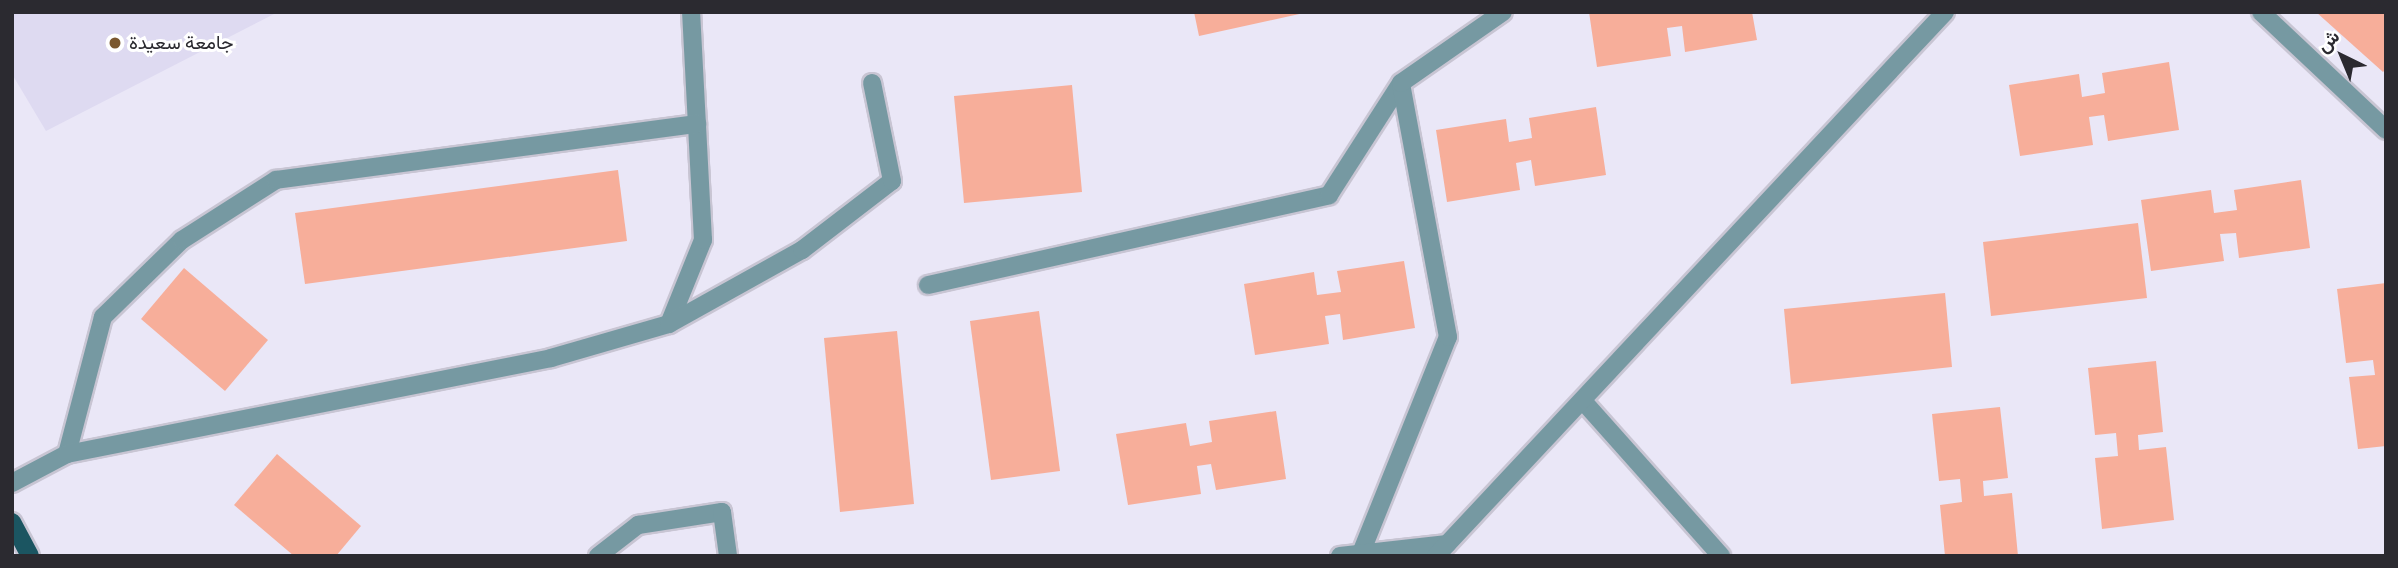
<!DOCTYPE html>
<html>
<head>
<meta charset="utf-8">
<style>
	body { margin:0 }
	#map { position:relative; width:2398px; height:568px; overflow:hidden; background:#eae7f7; font-family:"Archivo Narrow",Vazirmatn,sans-serif }
	div>[style] { position:absolute }
	.built>* { inset:0; background:#dedaf1 }
	.building>* { inset:0; background:#f7ae9a }
	.roads { filter:drop-shadow(2px 0 #c8c5d3) drop-shadow(-2px 0 #c8c5d3) drop-shadow(0 2px #c8c5d3) drop-shadow(0 -2px #c8c5d3) }
	.minor>* { height:18px; margin:-9px; padding:0 9px; transform-origin:9px; border-radius:9px; background:#7699a2 }
	.major>* { height:18px; margin:-9px; padding:0 9px; transform-origin:9px; border-radius:9px; background:#1b5561 }
	.dots>* { width:19px; height:19px; translate:-50% -50%; box-sizing:border-box; border:4px solid #fff; border-radius:50% }
	span { translate:-50% -50%; white-space:nowrap; text-align:center; line-height:1.15; -webkit-text-stroke:6px #fff; paint-order:stroke }
	.poi-label { font-size:19px; color:#2b2a30 }
	.left { translate:0 -50%; text-align:left }
	.frame { position:absolute; inset:0; border:14px solid #2b2a30; pointer-events:none }
	.north { position:absolute; left:2307px; top:21px; width:70px; height:70px; -webkit-text-stroke:5px #fff; paint-order:stroke; rotate:317deg; font-size:19px; font-weight:700; line-height:28px; text-align:center; color:#2b2a30 }
	.north::after { content:''; display:block; margin:auto; width:24px; height:32px; background:#2b2a30; clip-path:polygon(50% 0,100% 100%,50% 72%,0 100%) }
</style>
</head>
<body>
<div id="map">
	<div class="built">
		<i style="clip-path:polygon(12px 12px,278px 12px,46px 131px,12px 74px)"></i>
	</div>
	<div class="building">
		<i style="clip-path:polygon(1194px 12px,1303px 12px,1304px 13px,1199px 36px)"></i>
		<i style="clip-path:polygon(1589px 12px,1752px 12px,1757px 40px,1685px 52px,1682px 26px,1667px 28px,1671px 56px,1597px 67px)"></i>
		<i style="clip-path:polygon(2316px 12px,2386px 12px,2386px 69px,2383px 72px)"></i>
		<i style="clip-path:polygon(2169px 62px,2179px 130px,2108px 141px,2104px 115px,2089px 117px,2093px 145px,2020px 156px,2009px 85px,2079px 74px,2082px 97px,2105px 93px,2102px 73px)"></i>
		<i style="clip-path:polygon(1072px 85px,1082px 192px,964px 203px,954px 96px)"></i>
		<i style="clip-path:polygon(1596px 107px,1606px 175px,1535px 186px,1531px 160px,1516px 163px,1520px 190px,1447px 202px,1436px 130px,1506px 119px,1509px 142px,1532px 138px,1529px 118px)"></i>
		<i style="clip-path:polygon(618px 170px,627px 241px,305px 284px,295px 213px)"></i>
		<i style="clip-path:polygon(2301px 180px,2310px 248px,2239px 258px,2236px 233px,2220px 234px,2224px 261px,2151px 271px,2141px 200px,2211px 190px,2214px 213px,2237px 210px,2234px 190px)"></i>
		<i style="clip-path:polygon(2138px 223px,2147px 298px,1991px 316px,1983px 242px)"></i>
		<i style="clip-path:polygon(1404px 261px,1415px 328px,1343px 340px,1340px 314px,1325px 316px,1329px 344px,1255px 355px,1244px 284px,1314px 272px,1317px 295px,1341px 292px,1337px 271px)"></i>
		<i style="clip-path:polygon(184px 268px,268px 340px,225px 391px,141px 319px)"></i>
		<i style="clip-path:polygon(2386px 283px,2386px 446px,2358px 449px,2349px 377px,2375px 375px,2373px 360px,2346px 363px,2337px 289px)"></i>
		<i style="clip-path:polygon(1945px 293px,1952px 367px,1791px 384px,1784px 309px)"></i>
		<i style="clip-path:polygon(1039px 311px,1060px 471px,991px 480px,970px 321px)"></i>
		<i style="clip-path:polygon(897px 331px,914px 504px,840px 512px,824px 338px)"></i>
		<i style="clip-path:polygon(2156px 361px,2163px 432px,2138px 435px,2139px 450px,2166px 447px,2174px 520px,2102px 529px,2095px 458px,2118px 456px,2116px 433px,2095px 435px,2088px 368px)"></i>
		<i style="clip-path:polygon(2000px 407px,2008px 478px,1983px 481px,1984px 496px,2012px 493px,2018px 556px,1945px 556px,1940px 505px,1962px 502px,1960px 479px,1939px 481px,1932px 414px)"></i>
		<i style="clip-path:polygon(1276px 411px,1286px 479px,1216px 490px,1211px 464px,1197px 466px,1201px 494px,1128px 505px,1116px 434px,1186px 423px,1190px 446px,1212px 442px,1209px 421px)"></i>
		<i style="clip-path:polygon(277px 454px,361px 526px,336px 556px,294px 556px,234px 505px)"></i>
	</div>
	<div class="roads">
		<div class="minor">
			<i style="left:2261px;top:12px;width:172px;rotate:43.3deg"></i>
			<i style="left:928px;top:285px;width:411px;rotate:-12.6deg"></i>
			<i style="left:1329px;top:195px;width:133px;rotate:-57.3deg"></i>
			<i style="left:669px;top:324px;width:91px;rotate:-68deg"></i>
			<i style="left:703px;top:240px;width:228px;rotate:-93deg"></i>
			<i style="left:1583px;top:401px;width:208px;rotate:48.3deg"></i>
			<i style="left:67px;top:454px;width:142px;rotate:-75.3deg"></i>
			<i style="left:103px;top:317px;width:110px;rotate:-44.3deg"></i>
			<i style="left:182px;top:240px;width:112px;rotate:-32.6deg"></i>
			<i style="left:276px;top:180px;width:425px;rotate:-7.6deg"></i>
			<i style="left:12px;top:483px;width:62px;rotate:-27.8deg"></i>
			<i style="left:67px;top:454px;width:493px;rotate:-11.2deg"></i>
			<i style="left:551px;top:358px;width:123px;rotate:-16.1deg"></i>
			<i style="left:669px;top:324px;width:152px;rotate:-29.1deg"></i>
			<i style="left:802px;top:250px;width:113px;rotate:-37.5deg"></i>
			<i style="left:892px;top:181px;width:100px;rotate:-101.5deg"></i>
			<i style="left:1361px;top:553px;width:233px;rotate:-68.1deg"></i>
			<i style="left:1448px;top:337px;width:258px;rotate:-100.5deg"></i>
			<i style="left:1401px;top:83px;width:124px;rotate:-34.8deg"></i>
			<i style="left:598px;top:556px;width:51px;rotate:-37.8deg"></i>
			<i style="left:638px;top:525px;width:85px;rotate:-8.8deg"></i>
			<i style="left:722px;top:512px;width:44px;rotate:82.2deg"></i>
			<i style="left:1340px;top:556px;width:108px;rotate:-6.4deg"></i>
			<i style="left:1436px;top:556px;width:745px;rotate:-46.9deg"></i>
		</div>
		<div class="major">
			<i style="left:12px;top:522px;width:38px;rotate:62deg"></i>
		</div>
	</div>
	<div class="dots">
		<i style="left:115px;top:43px;background:#7a572f"></i>
	</div>
	<div class="poi-label">
		<span class="left" style="left:129px;top:43px">جامعة سعيدة</span>
	</div>
	<div class="frame"></div>
	<div class="north">ش</div>
</div>
</body>
</html>
